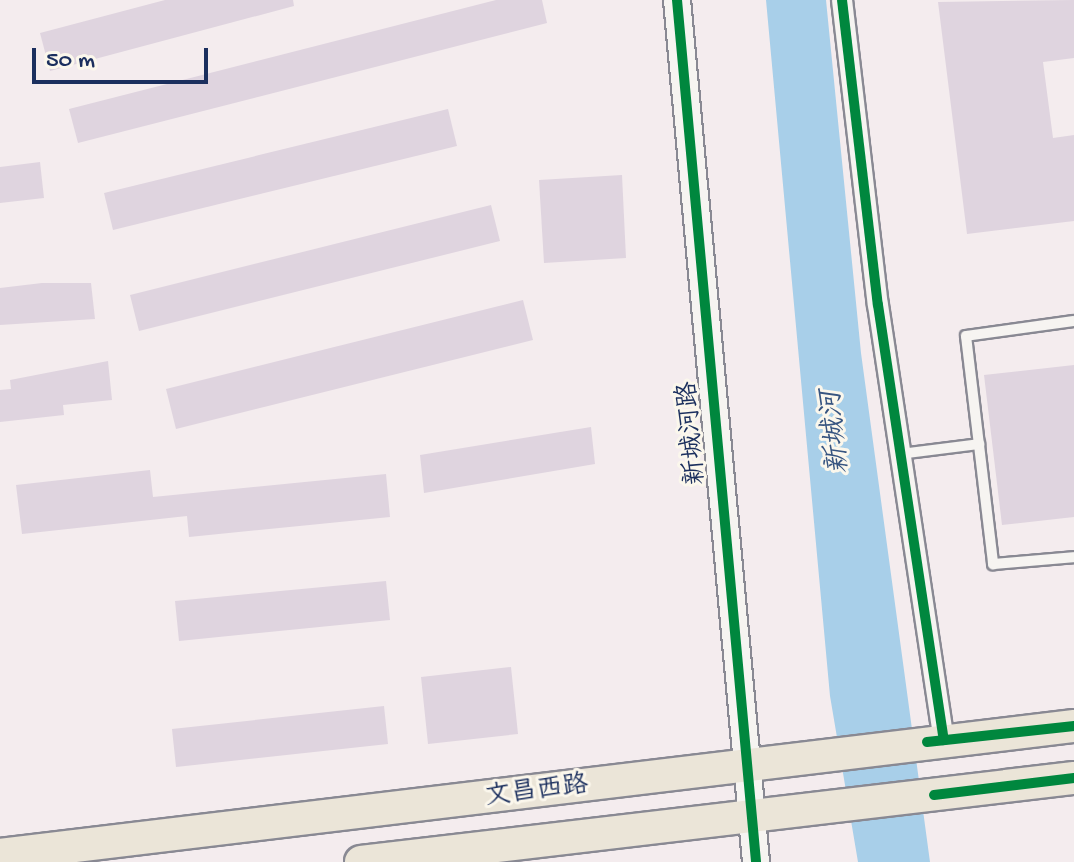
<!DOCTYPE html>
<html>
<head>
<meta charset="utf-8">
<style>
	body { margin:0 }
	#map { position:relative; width:1074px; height:862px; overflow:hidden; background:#f4ecee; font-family:"Gochi Hand","LXGW WenKai TC",sans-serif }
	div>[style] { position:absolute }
	.water>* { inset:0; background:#a8cfe9 }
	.building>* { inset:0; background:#dfd4df }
	.roads { filter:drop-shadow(2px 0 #898993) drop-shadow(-2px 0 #898993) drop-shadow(0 2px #898993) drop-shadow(0 -2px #898993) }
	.service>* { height:10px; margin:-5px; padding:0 5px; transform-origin:5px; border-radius:5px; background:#f6f4f1 }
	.minor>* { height:20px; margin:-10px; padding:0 10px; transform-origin:10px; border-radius:10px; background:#f6f4f1 }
	.tertiary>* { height:26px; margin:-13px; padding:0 13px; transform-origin:13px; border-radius:13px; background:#f6f4f1 }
	.primary>* { height:32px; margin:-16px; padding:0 16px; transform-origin:16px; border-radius:16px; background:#ebe5d8 }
	.cycleway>* { height:10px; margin:-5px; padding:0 5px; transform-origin:5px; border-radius:5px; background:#00873e }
	span { translate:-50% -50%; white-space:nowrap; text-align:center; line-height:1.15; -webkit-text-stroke:6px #fbf7ec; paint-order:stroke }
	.street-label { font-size:26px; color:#1b2f5e }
	.water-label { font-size:28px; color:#365480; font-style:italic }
	.scale { position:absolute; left:32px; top:48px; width:176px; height:36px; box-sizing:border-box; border:4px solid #1b2f5e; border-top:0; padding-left:10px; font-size:24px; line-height:28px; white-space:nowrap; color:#1b2f5e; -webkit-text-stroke:6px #fbf7ec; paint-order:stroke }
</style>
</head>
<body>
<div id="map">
	<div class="water">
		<i style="clip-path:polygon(766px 0,826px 0,861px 353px,930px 862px,858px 862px,830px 696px)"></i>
	</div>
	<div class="building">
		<i style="clip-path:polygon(165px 0,293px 0,294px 6px,50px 71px,40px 33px)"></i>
		<i style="clip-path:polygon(496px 0,542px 0,547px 23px,78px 143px,69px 109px)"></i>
		<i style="clip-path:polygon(1074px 0,1074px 58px,1043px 62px,1053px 138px,1074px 135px,1074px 221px,967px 234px,938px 2px)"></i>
		<i style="clip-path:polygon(448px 109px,457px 146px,113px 230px,104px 193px)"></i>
		<i style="clip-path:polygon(40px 162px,44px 198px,0 203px,0 167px)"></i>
		<i style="clip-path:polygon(622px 175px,626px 258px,544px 263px,539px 180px)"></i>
		<i style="clip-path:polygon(491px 205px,500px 241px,139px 331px,130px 295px)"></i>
		<i style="clip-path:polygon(42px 283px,91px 283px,95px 319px,0 325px,0 288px)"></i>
		<i style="clip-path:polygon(523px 300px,533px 340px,176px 429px,166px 389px)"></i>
		<i style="clip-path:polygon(108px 361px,112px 400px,63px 405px,64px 415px,0 422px,0 390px,11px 389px,10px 380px)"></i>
		<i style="clip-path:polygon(1074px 365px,1074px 517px,1002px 525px,984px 375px)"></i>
		<i style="clip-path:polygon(591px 427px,595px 464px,424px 493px,420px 455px)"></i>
		<i style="clip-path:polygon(150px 470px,153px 497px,386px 474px,390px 517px,189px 537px,187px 516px,22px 534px,16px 485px)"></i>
		<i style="clip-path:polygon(386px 581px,390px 620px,179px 641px,175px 601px)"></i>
		<i style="clip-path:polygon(511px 667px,518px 734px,428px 744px,421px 677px)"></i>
		<i style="clip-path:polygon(384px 706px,388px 744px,176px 767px,172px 729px)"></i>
	</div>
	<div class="roads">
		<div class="service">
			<i style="left:1074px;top:321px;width:109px;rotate:172.1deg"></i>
			<i style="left:966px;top:336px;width:230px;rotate:83.2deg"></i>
			<i style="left:993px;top:564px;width:81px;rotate:-4.9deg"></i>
			<i style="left:900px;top:454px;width:80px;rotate:-7.2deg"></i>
		</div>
		<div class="minor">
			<i style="left:842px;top:0;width:307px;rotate:83.3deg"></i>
			<i style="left:878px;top:305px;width:440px;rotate:81.4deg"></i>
		</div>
		<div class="tertiary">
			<i style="left:677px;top:0;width:866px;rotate:84.76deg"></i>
		</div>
		<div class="primary">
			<i style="left:0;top:855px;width:1082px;rotate:-6.85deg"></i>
			<i style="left:361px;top:862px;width:718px;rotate:-6.72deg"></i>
		</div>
	</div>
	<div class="cycleway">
		<i style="left:677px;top:0;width:866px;rotate:84.76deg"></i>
		<i style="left:842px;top:0;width:307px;rotate:83.3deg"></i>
		<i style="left:878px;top:305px;width:440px;rotate:81.4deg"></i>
		<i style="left:927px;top:742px;width:148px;rotate:-6.2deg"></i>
		<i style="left:934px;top:795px;width:141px;rotate:-6.9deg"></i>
	</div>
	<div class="street-label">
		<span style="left:694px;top:433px;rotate:-95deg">新城河路</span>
		<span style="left:537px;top:793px;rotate:-7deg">文昌西路</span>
	</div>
	<div class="water-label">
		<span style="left:837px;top:432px;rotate:-96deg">新城河</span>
	</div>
	<div class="scale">50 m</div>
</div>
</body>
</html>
